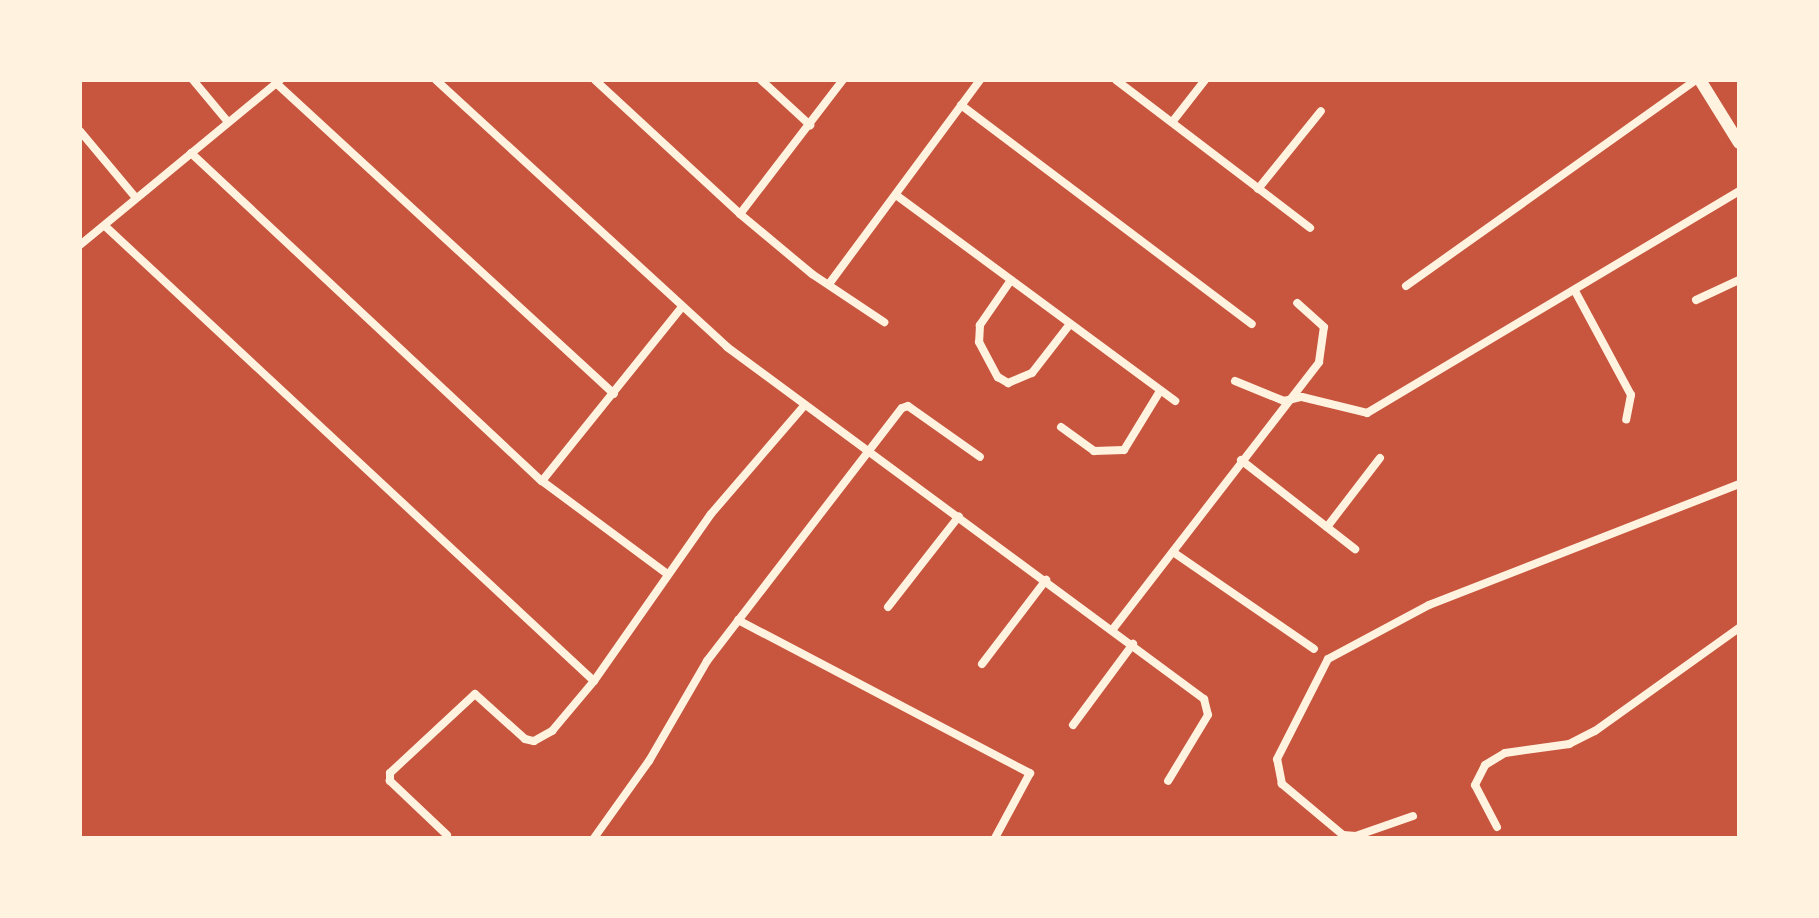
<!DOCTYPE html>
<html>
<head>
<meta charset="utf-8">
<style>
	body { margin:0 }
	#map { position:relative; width:1819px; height:918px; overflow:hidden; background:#c8553d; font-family:Quicksand,sans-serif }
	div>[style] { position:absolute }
	.minor>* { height:8px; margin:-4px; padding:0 4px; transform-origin:4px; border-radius:4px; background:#fff3e0 }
	.tertiary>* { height:12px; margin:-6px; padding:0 6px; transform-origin:6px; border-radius:6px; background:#fff3e0 }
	span { translate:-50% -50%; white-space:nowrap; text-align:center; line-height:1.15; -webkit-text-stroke:6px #fff3e0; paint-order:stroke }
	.frame { position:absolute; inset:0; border:82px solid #fff3e0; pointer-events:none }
</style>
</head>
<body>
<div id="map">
	<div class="minor">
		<i style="left:193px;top:80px;width:55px;rotate:50.2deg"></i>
		<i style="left:436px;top:80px;width:395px;rotate:42.5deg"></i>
		<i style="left:727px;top:347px;width:593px;rotate:36.43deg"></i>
		<i style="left:1204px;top:699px;width:16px;rotate:76deg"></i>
		<i style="left:1208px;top:715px;width:77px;rotate:121.2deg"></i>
		<i style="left:595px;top:80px;width:197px;rotate:42.7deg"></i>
		<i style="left:740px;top:214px;width:94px;rotate:39.8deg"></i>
		<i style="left:812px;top:274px;width:87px;rotate:33.7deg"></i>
		<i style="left:761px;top:80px;width:67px;rotate:42.6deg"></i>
		<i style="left:1116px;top:80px;width:244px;rotate:37.3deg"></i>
		<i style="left:276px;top:83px;width:459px;rotate:42.6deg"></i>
		<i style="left:961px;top:105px;width:364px;rotate:37deg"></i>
		<i style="left:1173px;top:121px;width:52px;rotate:-52deg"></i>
		<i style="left:80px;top:131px;width:87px;rotate:50.1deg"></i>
		<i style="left:191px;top:153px;width:480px;rotate:43.1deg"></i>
		<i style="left:542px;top:481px;width:154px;rotate:36.6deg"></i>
		<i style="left:1258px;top:189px;width:100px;rotate:-51.1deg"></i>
		<i style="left:896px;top:195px;width:347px;rotate:36.4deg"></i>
		<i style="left:740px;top:214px;width:169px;rotate:-52.5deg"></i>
		<i style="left:105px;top:226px;width:668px;rotate:42.94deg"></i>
		<i style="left:80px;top:245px;width:259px;rotate:-39.5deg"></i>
		<i style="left:1011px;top:280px;width:55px;rotate:124.6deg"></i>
		<i style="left:980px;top:325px;width:17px;rotate:93deg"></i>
		<i style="left:979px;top:342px;width:40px;rotate:62deg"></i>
		<i style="left:998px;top:377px;width:12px;rotate:31deg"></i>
		<i style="left:1008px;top:383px;width:26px;rotate:-23deg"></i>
		<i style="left:1032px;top:373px;width:62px;rotate:-52.2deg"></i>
		<i style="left:829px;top:284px;width:254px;rotate:-53.5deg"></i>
		<i style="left:1406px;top:286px;width:356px;rotate:-35.4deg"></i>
		<i style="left:1575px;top:291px;width:118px;rotate:61.7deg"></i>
		<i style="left:1631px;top:395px;width:25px;rotate:101deg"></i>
		<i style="left:1696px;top:300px;width:47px;rotate:-24.9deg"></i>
		<i style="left:1235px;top:381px;width:53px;rotate:22.2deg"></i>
		<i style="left:1284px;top:401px;width:18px;rotate:-13deg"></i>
		<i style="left:1302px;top:397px;width:67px;rotate:13.8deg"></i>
		<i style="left:1367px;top:413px;width:433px;rotate:-30.8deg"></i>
		<i style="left:1061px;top:427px;width:41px;rotate:36deg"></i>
		<i style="left:1094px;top:451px;width:30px;rotate:-2deg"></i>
		<i style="left:1124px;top:450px;width:69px;rotate:-58.6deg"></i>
		<i style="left:1241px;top:460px;width:145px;rotate:38deg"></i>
		<i style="left:542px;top:481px;width:223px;rotate:-51.2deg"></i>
		<i style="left:1327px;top:527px;width:87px;rotate:-52.5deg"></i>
		<i style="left:1173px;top:552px;width:171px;rotate:34.5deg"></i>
		<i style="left:888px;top:607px;width:115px;rotate:-52deg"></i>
		<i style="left:738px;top:620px;width:330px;rotate:27.7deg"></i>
		<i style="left:1030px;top:773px;width:74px;rotate:118.3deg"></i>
		<i style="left:1113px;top:629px;width:337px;rotate:-52.3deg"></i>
		<i style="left:1319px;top:362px;width:35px;rotate:-82deg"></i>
		<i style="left:1324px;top:327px;width:36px;rotate:-138deg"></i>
		<i style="left:982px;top:664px;width:106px;rotate:-52.7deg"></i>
		<i style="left:1073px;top:725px;width:101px;rotate:-53.5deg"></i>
		<i style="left:1413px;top:816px;width:60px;rotate:160.7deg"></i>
		<i style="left:1356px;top:836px;width:13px;rotate:-176deg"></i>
		<i style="left:1343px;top:835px;width:80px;rotate:-140.1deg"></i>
		<i style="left:1282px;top:784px;width:25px;rotate:-101deg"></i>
		<i style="left:1277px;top:759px;width:112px;rotate:-63deg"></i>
		<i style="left:1328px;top:659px;width:115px;rotate:-28.1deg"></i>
		<i style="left:1429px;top:605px;width:333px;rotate:-21.3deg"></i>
		<i style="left:1497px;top:827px;width:47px;rotate:-117.6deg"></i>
		<i style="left:1475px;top:785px;width:22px;rotate:-63deg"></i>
		<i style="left:1485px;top:765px;width:23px;rotate:-31deg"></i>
		<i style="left:1505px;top:753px;width:65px;rotate:-8deg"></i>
		<i style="left:1569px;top:744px;width:29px;rotate:-27deg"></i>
		<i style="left:1595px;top:731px;width:177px;rotate:-35.6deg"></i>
		<i style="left:447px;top:835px;width:79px;rotate:-136.5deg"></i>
		<i style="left:390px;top:781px;width:8px;rotate:-90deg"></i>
		<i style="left:390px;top:773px;width:116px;rotate:-42.9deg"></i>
		<i style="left:475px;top:694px;width:67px;rotate:42deg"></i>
		<i style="left:525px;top:739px;width:9px;rotate:13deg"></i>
		<i style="left:534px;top:741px;width:21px;rotate:-29deg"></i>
		<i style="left:552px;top:731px;width:65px;rotate:-50deg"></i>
		<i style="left:594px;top:681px;width:204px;rotate:-55deg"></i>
		<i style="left:711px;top:514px;width:143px;rotate:-49.3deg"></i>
		<i style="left:594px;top:838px;width:95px;rotate:-54.5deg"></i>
		<i style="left:649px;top:761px;width:116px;rotate:-59.9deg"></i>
		<i style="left:707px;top:661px;width:319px;rotate:-52.4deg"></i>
		<i style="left:902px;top:408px;width:6px;rotate:-18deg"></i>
		<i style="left:908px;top:406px;width:88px;rotate:35.3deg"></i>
	</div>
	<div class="tertiary">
		<i style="left:1700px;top:80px;width:74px;rotate:58.2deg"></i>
	</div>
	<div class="frame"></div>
</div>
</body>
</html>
